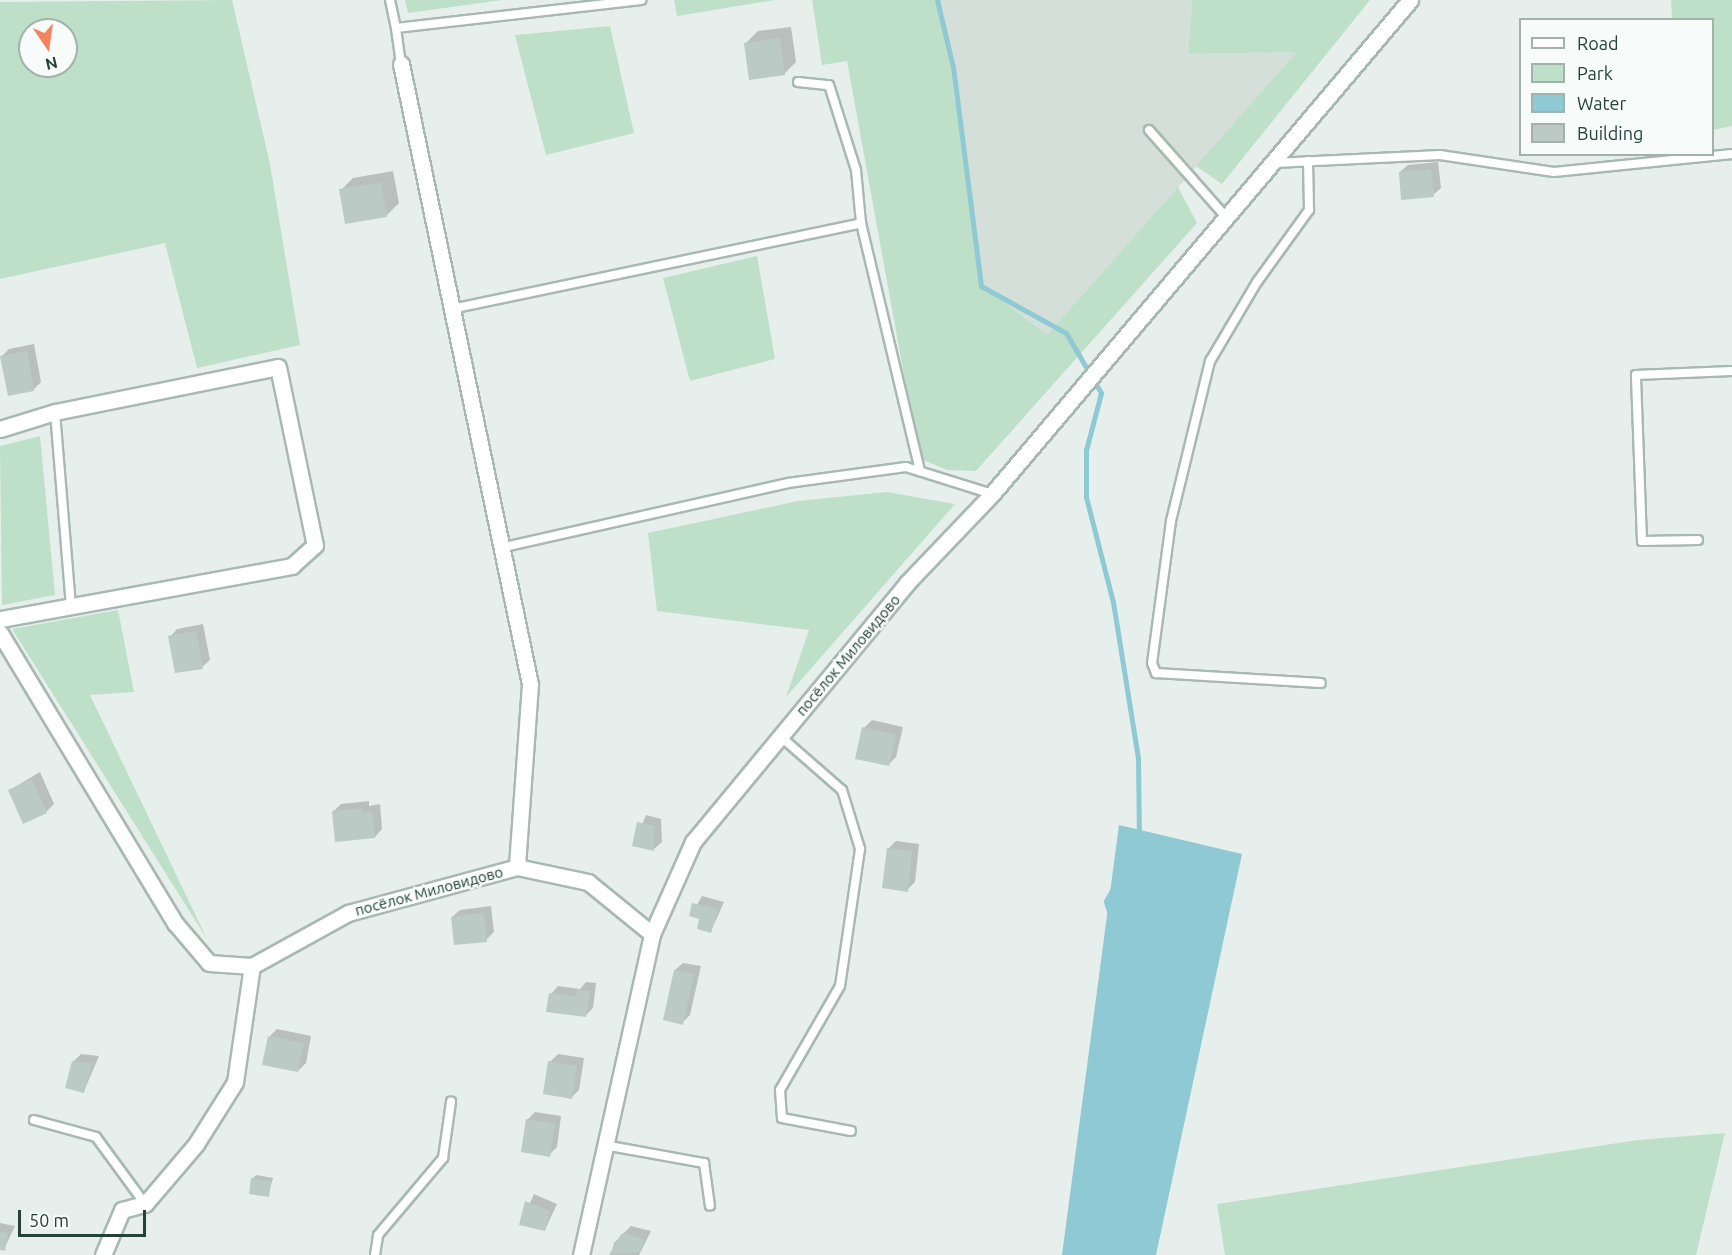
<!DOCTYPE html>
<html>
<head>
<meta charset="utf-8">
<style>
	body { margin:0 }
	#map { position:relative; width:1732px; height:1255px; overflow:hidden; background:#e6efeb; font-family:Ubuntu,sans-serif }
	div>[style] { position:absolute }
	.built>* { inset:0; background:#d4dfda }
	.green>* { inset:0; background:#bfe0c8 }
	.water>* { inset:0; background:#8ec9d4 }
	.shadow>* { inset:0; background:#0003 }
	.stream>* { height:5px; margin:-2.5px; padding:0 2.5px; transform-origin:2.5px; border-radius:2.5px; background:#8ec9d4 }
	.building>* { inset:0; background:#bbcac4 }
	.roads { filter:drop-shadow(2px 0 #a8b8b2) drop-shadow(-2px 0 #a8b8b2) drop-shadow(0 2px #a8b8b2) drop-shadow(0 -2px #a8b8b2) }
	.lane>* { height:8px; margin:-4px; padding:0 4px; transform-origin:4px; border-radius:4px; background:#fff }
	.street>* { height:15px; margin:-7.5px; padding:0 7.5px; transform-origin:7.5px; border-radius:7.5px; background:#fff }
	span { translate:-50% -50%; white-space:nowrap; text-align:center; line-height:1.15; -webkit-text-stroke:4.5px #f7fbf9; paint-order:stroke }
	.street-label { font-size:15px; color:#24423a }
	.legend { position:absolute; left:1519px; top:18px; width:195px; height:138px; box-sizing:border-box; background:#f7fbf9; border:2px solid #a3b1ad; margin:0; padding:8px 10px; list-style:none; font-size:18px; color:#24423a }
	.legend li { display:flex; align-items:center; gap:12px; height:30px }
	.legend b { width:30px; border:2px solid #a3b1ad }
	.north { position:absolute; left:18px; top:18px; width:60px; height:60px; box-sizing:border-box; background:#f7fbf9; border:2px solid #a3b1ad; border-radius:50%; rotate:167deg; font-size:16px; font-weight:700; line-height:24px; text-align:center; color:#24423a }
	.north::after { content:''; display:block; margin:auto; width:21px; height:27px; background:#f4845f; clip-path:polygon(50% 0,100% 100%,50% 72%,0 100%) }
	.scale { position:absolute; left:18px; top:1210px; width:128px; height:27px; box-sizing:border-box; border:3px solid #24423a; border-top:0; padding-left:8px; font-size:18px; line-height:21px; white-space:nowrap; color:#24423a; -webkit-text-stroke:4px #f7fbf9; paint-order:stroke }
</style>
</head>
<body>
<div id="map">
	<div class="built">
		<i style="clip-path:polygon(941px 0,1192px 0,1188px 54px,1298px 52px,1047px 335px,981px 284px)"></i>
	</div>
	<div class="green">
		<i style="clip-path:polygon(evenodd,232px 0,270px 164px,300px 345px,197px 368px,165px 243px,0 279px,0 2px,232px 0,30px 30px,66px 30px,66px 66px,30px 66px,30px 30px)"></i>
		<i style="clip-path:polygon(405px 0,502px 0,408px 13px)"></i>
		<i style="clip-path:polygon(674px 0,775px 0,677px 16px)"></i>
		<i style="clip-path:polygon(812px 0,941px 0,981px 284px,1047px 335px,1178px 187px,1197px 223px,976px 471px,947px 470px,919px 458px,847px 61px,822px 65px)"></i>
		<i style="clip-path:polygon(1192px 0,1370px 0,1222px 184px,1196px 166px,1297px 52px,1188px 54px)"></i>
		<i style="clip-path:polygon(1671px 0,1732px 0,1732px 126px,1713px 130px,1712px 20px,1672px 19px)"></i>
		<i style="clip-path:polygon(610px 26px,634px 133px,546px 155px,515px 35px)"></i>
		<i style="clip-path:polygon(757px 256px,775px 359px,690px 381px,663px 278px)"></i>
		<i style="clip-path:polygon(40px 436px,55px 595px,2px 605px,0 446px)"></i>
		<i style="clip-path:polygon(887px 492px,955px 504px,786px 697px,809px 630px,657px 611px,648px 533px,798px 501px)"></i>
		<i style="clip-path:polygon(118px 610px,134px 692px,90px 695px,207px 939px,12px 629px)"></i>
		<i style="clip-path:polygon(1725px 1133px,1696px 1255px,1225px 1255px,1217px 1204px,1638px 1140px)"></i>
	</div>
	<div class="water">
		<i style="clip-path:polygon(1119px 825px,1242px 854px,1156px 1255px,1062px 1255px)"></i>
	</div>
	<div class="shadow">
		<i style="clip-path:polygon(791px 27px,796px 62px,784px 74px,746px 43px,758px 31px)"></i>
		<i style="clip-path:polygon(1438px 162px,1441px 188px,1433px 195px,1400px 172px,1408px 165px)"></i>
		<i style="clip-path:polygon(393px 171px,399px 203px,387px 215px,341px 190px,353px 178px)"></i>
		<i style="clip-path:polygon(34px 344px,41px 382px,34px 389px,1px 357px,9px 349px)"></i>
		<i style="clip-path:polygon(203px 624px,210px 660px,202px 667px,170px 637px,177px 629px)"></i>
		<i style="clip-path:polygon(872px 720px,903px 727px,896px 757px,888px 765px,864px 728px)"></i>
		<i style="clip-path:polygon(40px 772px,54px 804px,46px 812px,10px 790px)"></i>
		<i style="clip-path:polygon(369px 801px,369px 806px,380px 804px,382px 829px,375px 837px,333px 812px,341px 804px)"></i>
		<i style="clip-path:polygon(646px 815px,661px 819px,662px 842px,654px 849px,634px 845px)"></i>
		<i style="clip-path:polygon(896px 841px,919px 844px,915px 882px,907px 890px,888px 849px)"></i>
		<i style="clip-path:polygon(702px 896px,724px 902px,711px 931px,701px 918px,691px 915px)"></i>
		<i style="clip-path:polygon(491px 906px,494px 932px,486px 940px,452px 917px,460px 910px)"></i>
		<i style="clip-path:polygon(683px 963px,701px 966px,690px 1015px,682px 1023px,675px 970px)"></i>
		<i style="clip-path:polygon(586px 982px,596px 983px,593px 1008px,585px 1016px,551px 994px,558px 986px,580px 989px)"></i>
		<i style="clip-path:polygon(277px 1029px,311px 1036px,306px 1063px,298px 1071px,270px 1036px)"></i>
		<i style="clip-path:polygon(81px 1054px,99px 1056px,84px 1091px,73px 1062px)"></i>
		<i style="clip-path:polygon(558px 1054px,584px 1058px,579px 1090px,572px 1097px,550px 1062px)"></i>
		<i style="clip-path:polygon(535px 1112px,561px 1116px,557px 1147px,549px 1155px,527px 1120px)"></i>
		<i style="clip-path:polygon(256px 1175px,273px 1178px,268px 1195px,252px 1179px)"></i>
		<i style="clip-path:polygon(534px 1194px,557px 1204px,545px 1230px,521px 1224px)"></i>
		<i style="clip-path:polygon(0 1223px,15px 1226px,4px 1249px,0 1248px)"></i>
		<i style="clip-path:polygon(631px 1226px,651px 1231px,639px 1255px,611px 1255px,614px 1243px)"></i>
	</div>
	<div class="stream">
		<i style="left:937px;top:0;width:69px;rotate:76.6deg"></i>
		<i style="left:953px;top:67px;width:221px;rotate:82.7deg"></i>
		<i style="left:981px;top:286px;width:97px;rotate:28.9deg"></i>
		<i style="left:1066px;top:333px;width:69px;rotate:59.7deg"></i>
		<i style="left:1101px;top:393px;width:59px;rotate:104.7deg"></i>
		<i style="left:1086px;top:450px;width:47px;rotate:90deg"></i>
		<i style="left:1086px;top:497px;width:108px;rotate:75.6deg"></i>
		<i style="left:1113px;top:602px;width:158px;rotate:80.9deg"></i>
		<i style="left:1138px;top:758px;width:78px;rotate:89.3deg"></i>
		<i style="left:1109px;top:911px;width:10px;rotate:-107deg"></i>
		<i style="left:1106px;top:901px;width:13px;rotate:-61deg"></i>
	</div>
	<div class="building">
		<i style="clip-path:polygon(780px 38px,785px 75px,749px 80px,744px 43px)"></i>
		<i style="clip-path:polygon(1431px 169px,1434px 197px,1401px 200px,1399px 172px)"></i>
		<i style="clip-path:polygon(381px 182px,387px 217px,345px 224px,339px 189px)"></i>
		<i style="clip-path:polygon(27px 351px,34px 391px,8px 396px,0 356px)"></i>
		<i style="clip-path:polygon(196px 631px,203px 669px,175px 673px,168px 636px)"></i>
		<i style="clip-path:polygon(862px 727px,896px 735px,889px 766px,855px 759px)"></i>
		<i style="clip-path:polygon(32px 779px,47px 813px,23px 824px,8px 790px)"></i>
		<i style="clip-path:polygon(362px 808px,362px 813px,372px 811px,375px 838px,335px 842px,332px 811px)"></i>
		<i style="clip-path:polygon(637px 822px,654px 826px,654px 851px,632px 846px)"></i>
		<i style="clip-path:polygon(887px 848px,912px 851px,908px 892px,882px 888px)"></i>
		<i style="clip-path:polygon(692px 903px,718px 909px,711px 933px,697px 929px,699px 919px,689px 916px)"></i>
		<i style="clip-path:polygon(484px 913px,487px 942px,454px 945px,451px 917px)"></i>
		<i style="clip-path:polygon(674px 970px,694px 974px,683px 1025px,663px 1020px)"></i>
		<i style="clip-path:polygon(577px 989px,590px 991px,586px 1017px,546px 1012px,549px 993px,576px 996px)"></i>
		<i style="clip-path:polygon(268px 1036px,304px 1043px,298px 1072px,262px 1065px)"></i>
		<i style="clip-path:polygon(72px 1061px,92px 1063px,84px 1093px,65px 1088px)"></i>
		<i style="clip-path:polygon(548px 1061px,577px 1066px,572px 1099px,543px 1094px)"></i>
		<i style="clip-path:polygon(526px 1119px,555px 1124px,550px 1157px,521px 1152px)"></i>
		<i style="clip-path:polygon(251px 1178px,271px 1181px,269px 1197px,249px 1194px)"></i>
		<i style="clip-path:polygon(525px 1201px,550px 1211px,545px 1231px,519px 1225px)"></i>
		<i style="clip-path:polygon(0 1232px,8px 1233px,5px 1251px,0 1250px)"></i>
		<i style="clip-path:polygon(622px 1233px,644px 1239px,641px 1252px,609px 1255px)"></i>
	</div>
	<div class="roads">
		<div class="lane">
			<i style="left:390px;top:0;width:29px;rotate:78deg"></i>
			<i style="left:401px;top:64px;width:36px;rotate:-98deg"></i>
			<i style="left:396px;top:28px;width:247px;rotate:-6.5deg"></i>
			<i style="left:798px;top:82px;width:31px;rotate:6deg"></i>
			<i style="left:829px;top:85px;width:89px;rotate:72.4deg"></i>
			<i style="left:856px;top:170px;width:53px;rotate:84.6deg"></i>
			<i style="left:1149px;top:130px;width:116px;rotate:48.5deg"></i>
			<i style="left:1308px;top:161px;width:49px;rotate:88.8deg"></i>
			<i style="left:1309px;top:210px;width:89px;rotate:125.8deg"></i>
			<i style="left:1257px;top:282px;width:92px;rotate:120.7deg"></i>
			<i style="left:1210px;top:361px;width:165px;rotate:103.7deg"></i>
			<i style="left:1171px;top:521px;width:143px;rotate:97.6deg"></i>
			<i style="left:1152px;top:663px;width:11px;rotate:68deg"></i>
			<i style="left:1156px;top:673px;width:165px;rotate:3.5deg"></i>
			<i style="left:1274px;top:163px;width:166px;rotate:-2.8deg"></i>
			<i style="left:1440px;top:155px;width:115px;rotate:8.5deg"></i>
			<i style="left:1554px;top:172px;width:179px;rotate:-5.8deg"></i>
			<i style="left:451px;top:309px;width:419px;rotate:-11.8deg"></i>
			<i style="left:861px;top:223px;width:255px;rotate:76.6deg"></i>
			<i style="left:55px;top:412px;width:195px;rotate:85.3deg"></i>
			<i style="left:1698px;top:540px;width:56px;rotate:179deg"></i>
			<i style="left:1642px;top:541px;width:166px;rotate:-92.1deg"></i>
			<i style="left:1636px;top:375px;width:96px;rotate:-2.4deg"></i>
			<i style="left:500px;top:548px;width:295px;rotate:-12.7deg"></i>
			<i style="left:788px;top:483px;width:119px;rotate:-7.7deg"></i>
			<i style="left:906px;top:467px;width:90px;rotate:17.4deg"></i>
			<i style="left:780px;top:736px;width:82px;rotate:41.1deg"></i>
			<i style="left:842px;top:790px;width:62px;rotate:73deg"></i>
			<i style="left:860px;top:849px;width:138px;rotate:98.3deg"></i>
			<i style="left:840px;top:986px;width:120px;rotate:120deg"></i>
			<i style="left:780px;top:1090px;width:28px;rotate:86deg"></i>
			<i style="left:782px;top:1118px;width:70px;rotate:10.7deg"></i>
			<i style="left:34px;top:1120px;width:64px;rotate:15.3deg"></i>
			<i style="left:96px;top:1137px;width:83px;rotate:53.8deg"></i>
			<i style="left:604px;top:1145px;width:102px;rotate:10.2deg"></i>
			<i style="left:704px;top:1163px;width:43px;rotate:82.1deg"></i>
			<i style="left:375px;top:1255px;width:20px;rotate:-81deg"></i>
			<i style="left:378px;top:1235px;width:101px;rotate:-49.8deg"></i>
			<i style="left:443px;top:1158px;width:57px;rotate:-81.9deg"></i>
		</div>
		<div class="street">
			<i style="left:401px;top:64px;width:633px;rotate:78.25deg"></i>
			<i style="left:530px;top:684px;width:183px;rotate:94.1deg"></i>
			<i style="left:0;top:429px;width:58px;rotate:-17.2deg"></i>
			<i style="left:55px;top:412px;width:227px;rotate:-11.4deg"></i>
			<i style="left:278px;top:367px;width:182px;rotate:78.3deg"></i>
			<i style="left:315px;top:545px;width:31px;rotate:138deg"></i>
			<i style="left:292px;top:566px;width:297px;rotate:169.7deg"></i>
			<i style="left:0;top:633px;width:339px;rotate:58.9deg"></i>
			<i style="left:175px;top:923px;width:52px;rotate:49.6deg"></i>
			<i style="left:209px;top:963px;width:43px;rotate:4deg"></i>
			<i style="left:103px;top:1255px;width:49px;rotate:-67.1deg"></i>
			<i style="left:122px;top:1210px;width:24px;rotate:-15deg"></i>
			<i style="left:145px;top:1204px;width:79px;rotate:-49.6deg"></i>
			<i style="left:196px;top:1144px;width:73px;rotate:-57.8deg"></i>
			<i style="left:235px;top:1082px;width:117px;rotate:-81.7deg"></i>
			<i style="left:252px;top:966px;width:110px;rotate:-28.9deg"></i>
			<i style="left:348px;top:913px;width:175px;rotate:-15.2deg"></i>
			<i style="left:517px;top:867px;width:73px;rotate:11.9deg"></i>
			<i style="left:588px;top:882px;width:82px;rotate:39.1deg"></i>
			<i style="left:581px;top:1255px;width:329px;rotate:-77.5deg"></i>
			<i style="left:652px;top:934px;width:101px;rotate:-66deg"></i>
			<i style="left:693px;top:842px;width:336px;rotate:-50.4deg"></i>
			<i style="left:907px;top:583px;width:123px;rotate:-46.3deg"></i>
			<i style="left:992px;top:494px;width:647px;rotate:-49.76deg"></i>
		</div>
	</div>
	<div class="street-label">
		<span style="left:848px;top:655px;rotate:-50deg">посёлок Миловидово</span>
		<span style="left:429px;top:891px;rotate:-15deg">посёлок Миловидово</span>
	</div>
	<ul class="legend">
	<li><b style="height:8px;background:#fff"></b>Road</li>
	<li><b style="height:16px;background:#bfe0c8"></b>Park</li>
	<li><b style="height:16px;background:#8ec9d4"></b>Water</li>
	<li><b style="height:16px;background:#bbcac4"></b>Building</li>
	</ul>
	<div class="north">N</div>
	<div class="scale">50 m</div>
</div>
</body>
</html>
